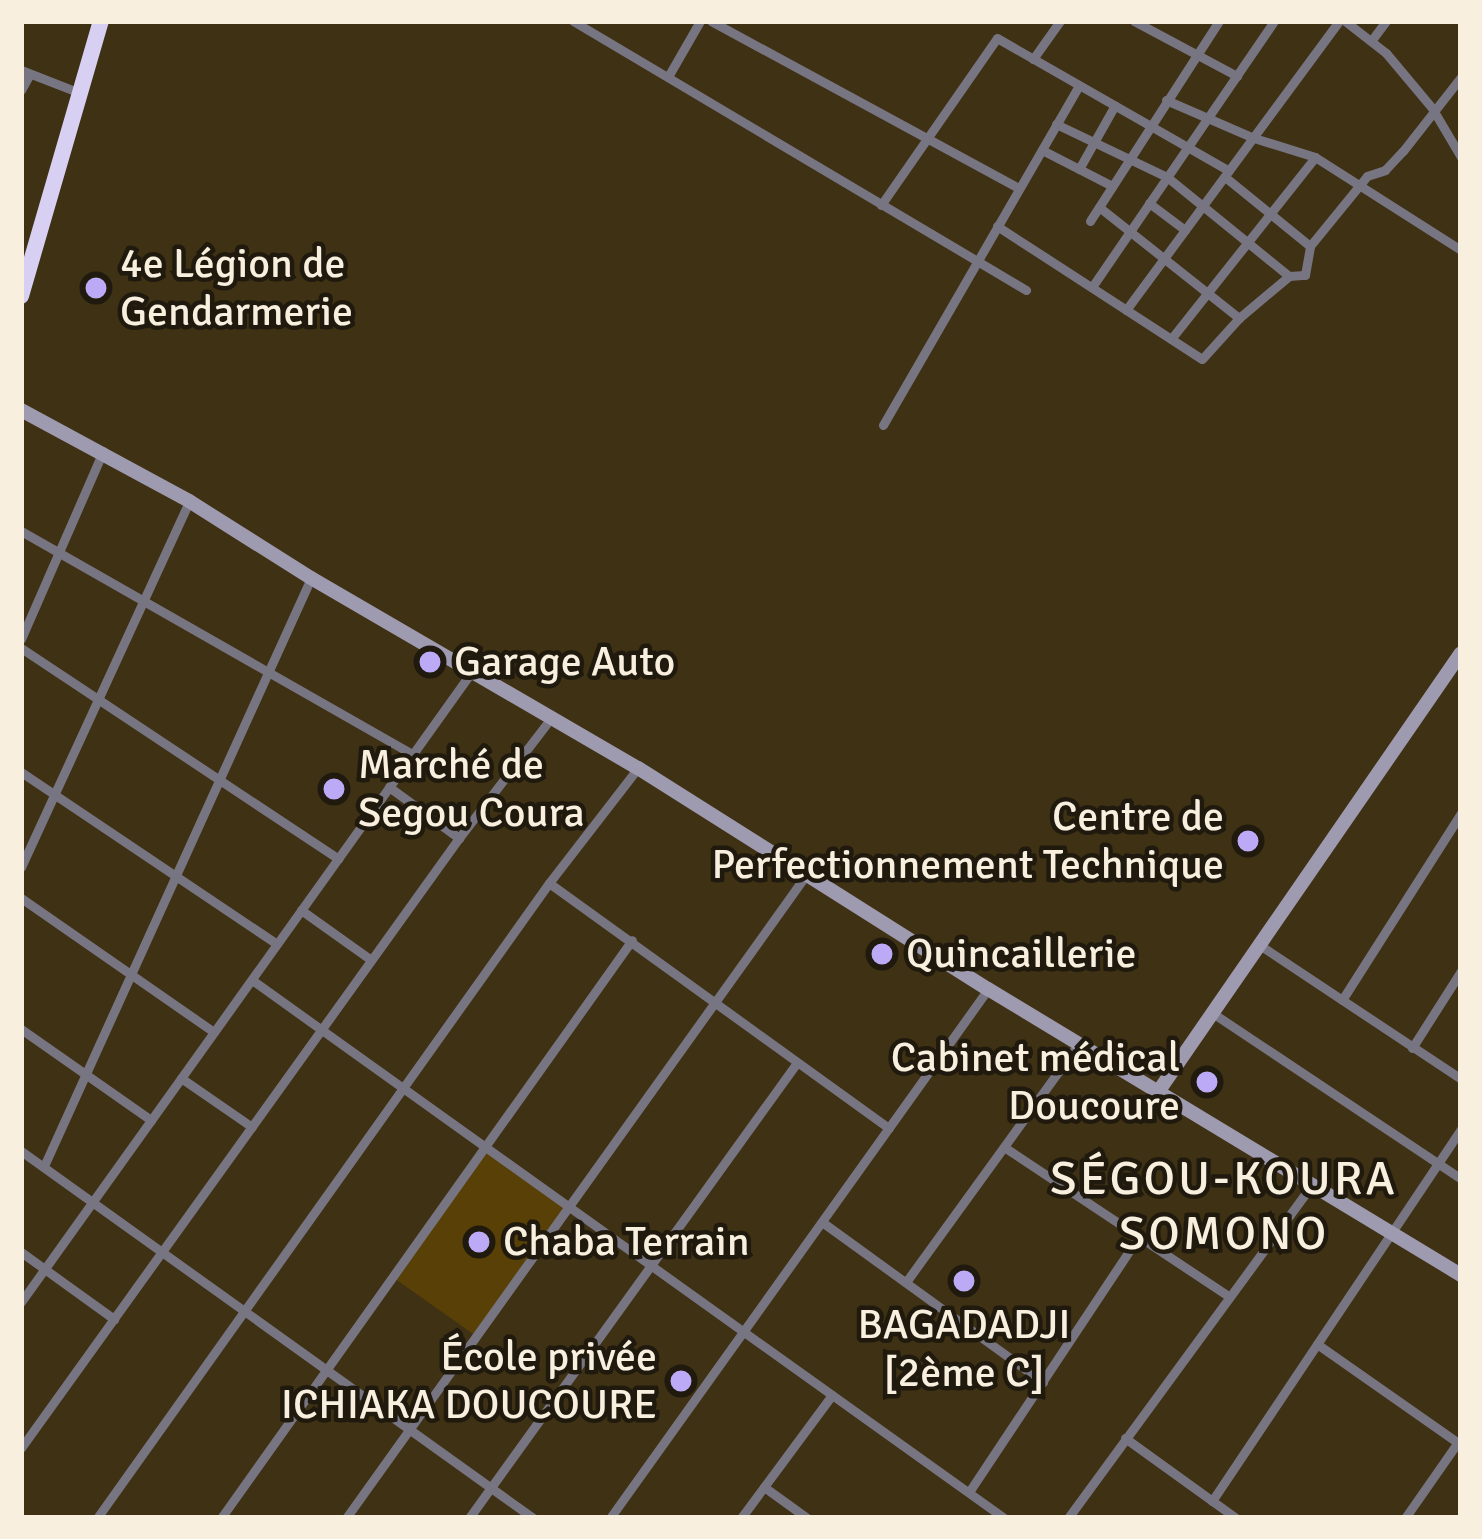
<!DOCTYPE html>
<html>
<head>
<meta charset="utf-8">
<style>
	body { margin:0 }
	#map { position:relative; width:1482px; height:1539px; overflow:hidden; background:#3f3114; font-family:Signika,sans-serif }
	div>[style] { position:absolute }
	.green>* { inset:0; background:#584007 }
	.street>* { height:9px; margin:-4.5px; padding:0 4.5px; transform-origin:4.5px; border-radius:4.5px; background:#787583 }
	.secondary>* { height:14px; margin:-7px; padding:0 7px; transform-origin:7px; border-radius:7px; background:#9e9ab0 }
	.highway>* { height:16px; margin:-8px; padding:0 8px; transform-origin:8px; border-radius:8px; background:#d7d0f3 }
	.dots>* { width:33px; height:33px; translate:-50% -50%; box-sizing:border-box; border:6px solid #201a0e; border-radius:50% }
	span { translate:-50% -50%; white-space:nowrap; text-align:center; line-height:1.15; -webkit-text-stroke:9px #201a0e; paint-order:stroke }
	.poi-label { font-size:42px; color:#f8efde }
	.left { translate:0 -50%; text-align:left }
	.right { translate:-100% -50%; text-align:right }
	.quarter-label { font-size:48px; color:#f8efde; letter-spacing:3px }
	.frame { position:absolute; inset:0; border:24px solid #f8efde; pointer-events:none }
</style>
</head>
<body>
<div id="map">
	<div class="green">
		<i style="clip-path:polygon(482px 1148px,567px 1208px,476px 1336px,391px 1276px)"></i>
	</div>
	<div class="street">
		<i style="left:573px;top:21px;width:527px;rotate:30.7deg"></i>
		<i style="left:711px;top:21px;width:350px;rotate:28.5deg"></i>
		<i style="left:1134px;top:21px;width:117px;rotate:28.1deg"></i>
		<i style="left:1345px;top:21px;width:52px;rotate:38deg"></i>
		<i style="left:1386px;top:53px;width:72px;rotate:50.1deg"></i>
		<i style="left:1432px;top:108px;width:57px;rotate:59.4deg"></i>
		<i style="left:1371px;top:41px;width:25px;rotate:-53deg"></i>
		<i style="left:1033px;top:59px;width:47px;rotate:-54.6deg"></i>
		<i style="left:21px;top:70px;width:63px;rotate:21.3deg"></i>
		<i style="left:669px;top:75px;width:62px;rotate:-60.1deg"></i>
		<i style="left:21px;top:90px;width:18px;rotate:-61deg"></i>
		<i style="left:1166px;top:100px;width:96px;rotate:23.4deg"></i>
		<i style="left:1254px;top:138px;width:64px;rotate:17.3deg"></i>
		<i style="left:1315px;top:157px;width:173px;rotate:32.5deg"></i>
		<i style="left:1056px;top:124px;width:123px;rotate:25.5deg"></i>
		<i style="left:1167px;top:177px;width:157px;rotate:39.1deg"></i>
		<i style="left:1042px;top:150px;width:79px;rotate:27.2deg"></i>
		<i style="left:1079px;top:169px;width:73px;rotate:-60.6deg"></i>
		<i style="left:1225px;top:177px;width:109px;rotate:39.1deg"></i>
		<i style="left:1149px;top:203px;width:45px;rotate:36.9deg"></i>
		<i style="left:881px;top:205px;width:203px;rotate:-55.2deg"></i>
		<i style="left:997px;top:38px;width:267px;rotate:29.8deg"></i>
		<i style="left:1099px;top:207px;width:179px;rotate:38.4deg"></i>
		<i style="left:1090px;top:221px;width:238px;rotate:-57.2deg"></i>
		<i style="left:997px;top:226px;width:244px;rotate:33deg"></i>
		<i style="left:1202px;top:359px;width:55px;rotate:-47.9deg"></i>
		<i style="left:1239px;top:318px;width:65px;rotate:-40deg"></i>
		<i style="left:1289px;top:276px;width:16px;rotate:-4deg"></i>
		<i style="left:1305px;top:275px;width:29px;rotate:-80deg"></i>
		<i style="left:1310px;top:246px;width:90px;rotate:-50.8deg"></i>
		<i style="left:1367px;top:176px;width:19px;rotate:-18deg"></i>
		<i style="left:1385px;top:170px;width:26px;rotate:-47deg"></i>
		<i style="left:1403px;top:151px;width:94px;rotate:-51.9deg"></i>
		<i style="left:1092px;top:287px;width:322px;rotate:-55.6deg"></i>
		<i style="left:1126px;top:310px;width:359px;rotate:-53.6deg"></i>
		<i style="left:1171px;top:339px;width:232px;rotate:-51.6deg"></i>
		<i style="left:883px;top:425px;width:392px;rotate:-60deg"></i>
		<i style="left:21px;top:531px;width:450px;rotate:29.7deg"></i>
		<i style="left:21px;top:639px;width:205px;rotate:-66.4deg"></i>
		<i style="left:21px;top:648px;width:381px;rotate:33.6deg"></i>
		<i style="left:21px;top:772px;width:308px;rotate:33.9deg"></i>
		<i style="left:389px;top:787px;width:87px;rotate:36.1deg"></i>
		<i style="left:21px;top:867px;width:403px;rotate:-65.3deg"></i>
		<i style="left:549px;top:883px;width:419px;rotate:35.8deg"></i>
		<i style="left:21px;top:898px;width:235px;rotate:34.8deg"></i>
		<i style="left:301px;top:910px;width:86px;rotate:35.5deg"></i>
		<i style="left:1258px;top:944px;width:244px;rotate:33.6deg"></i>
		<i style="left:252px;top:980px;width:925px;rotate:35.58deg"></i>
		<i style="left:1342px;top:1000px;width:222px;rotate:-57.5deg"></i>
		<i style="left:1211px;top:1012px;width:301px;rotate:33.7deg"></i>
		<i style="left:21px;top:1029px;width:159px;rotate:35deg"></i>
		<i style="left:1412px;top:1048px;width:91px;rotate:-57.5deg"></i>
		<i style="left:181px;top:1078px;width:86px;rotate:34.6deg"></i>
		<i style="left:1004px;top:1147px;width:268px;rotate:33.6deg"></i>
		<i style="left:21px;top:1151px;width:630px;rotate:35.63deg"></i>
		<i style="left:44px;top:1166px;width:646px;rotate:-65.58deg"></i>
		<i style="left:822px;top:1222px;width:273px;rotate:35.9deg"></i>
		<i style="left:21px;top:1252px;width:115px;rotate:35.8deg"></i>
		<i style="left:906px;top:1282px;width:294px;rotate:-54.1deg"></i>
		<i style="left:21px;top:1302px;width:777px;rotate:-54.43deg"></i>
		<i style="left:1317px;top:1344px;width:176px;rotate:35deg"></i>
		<i style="left:1125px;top:1438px;width:137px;rotate:35.8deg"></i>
		<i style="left:21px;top:1448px;width:751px;rotate:-54.32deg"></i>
		<i style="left:459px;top:838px;width:153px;rotate:-52.5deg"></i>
		<i style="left:764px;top:1487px;width:53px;rotate:35.8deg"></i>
		<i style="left:969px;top:1492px;width:309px;rotate:-56.4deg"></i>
		<i style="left:1212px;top:1501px;width:448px;rotate:-56.2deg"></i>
		<i style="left:97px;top:1518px;width:779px;rotate:-54.56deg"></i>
		<i style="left:549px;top:883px;width:145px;rotate:-52.3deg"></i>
		<i style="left:221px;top:1518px;width:709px;rotate:-54.58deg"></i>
		<i style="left:346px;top:1518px;width:791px;rotate:-54.42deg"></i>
		<i style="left:469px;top:1518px;width:560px;rotate:-54.24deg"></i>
		<i style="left:610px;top:1518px;width:650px;rotate:-54.45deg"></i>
		<i style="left:741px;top:1518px;width:153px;rotate:-53.5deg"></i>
		<i style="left:1068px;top:1518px;width:413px;rotate:-53.8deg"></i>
		<i style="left:1405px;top:1518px;width:93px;rotate:-55.1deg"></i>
	</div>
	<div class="secondary">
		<i style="left:21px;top:410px;width:191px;rotate:28.4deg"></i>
		<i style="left:189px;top:501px;width:144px;rotate:32.3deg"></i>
		<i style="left:311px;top:578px;width:378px;rotate:30.2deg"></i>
		<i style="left:638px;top:768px;width:414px;rotate:32.3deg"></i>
		<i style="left:988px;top:989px;width:553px;rotate:31.16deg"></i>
		<i style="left:1158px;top:1092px;width:533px;rotate:-55.39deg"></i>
	</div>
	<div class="highway">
		<i style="left:21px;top:296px;width:286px;rotate:-73.8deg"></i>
	</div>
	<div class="dots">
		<i style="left:96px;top:288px;background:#bcaaf6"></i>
		<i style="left:430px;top:662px;background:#bcaaf6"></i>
		<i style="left:334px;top:789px;background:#bcaaf6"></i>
		<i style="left:1248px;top:841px;background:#bcaaf6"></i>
		<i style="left:882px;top:954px;background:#bcaaf6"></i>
		<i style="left:1207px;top:1082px;background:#bcaaf6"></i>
		<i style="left:479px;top:1242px;background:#bcaaf6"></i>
		<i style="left:964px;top:1281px;background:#bcaaf6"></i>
		<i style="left:681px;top:1381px;background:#bcaaf6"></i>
	</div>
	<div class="poi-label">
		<span class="left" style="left:120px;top:288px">4e Légion de<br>Gendarmerie</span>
		<span class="left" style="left:454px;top:662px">Garage Auto</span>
		<span class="left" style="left:358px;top:789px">Marché de<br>Segou Coura</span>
		<span class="right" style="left:1224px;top:841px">Centre de<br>Perfectionnement Technique</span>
		<span class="left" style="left:906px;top:954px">Quincaillerie</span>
		<span class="right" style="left:1180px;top:1082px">Cabinet médical<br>Doucoure</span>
		<span class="left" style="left:503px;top:1242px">Chaba Terrain</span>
		<span style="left:964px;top:1349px">BAGADADJI<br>[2ème C]</span>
		<span class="right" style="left:657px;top:1381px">École privée<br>ICHIAKA DOUCOURE</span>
	</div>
	<div class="quarter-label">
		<span style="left:1224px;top:1206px">SÉGOU-KOURA<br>SOMONO</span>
	</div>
	<div class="frame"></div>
</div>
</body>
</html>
